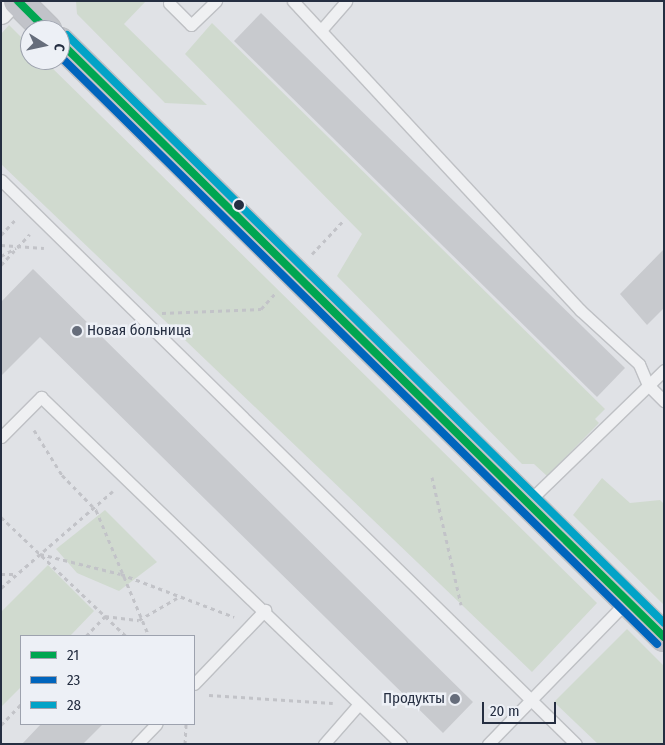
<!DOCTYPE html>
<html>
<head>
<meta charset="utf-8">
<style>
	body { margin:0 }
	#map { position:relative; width:665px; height:745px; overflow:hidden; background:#e0e2e6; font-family:"Fira Sans Condensed",sans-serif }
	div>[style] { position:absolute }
	.green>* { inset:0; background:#d0dacf }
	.building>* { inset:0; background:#c8cace }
	.path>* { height:3px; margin-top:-1.5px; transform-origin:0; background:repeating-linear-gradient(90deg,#c2c3c8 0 4px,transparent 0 8px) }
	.roads { filter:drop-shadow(1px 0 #bec0c4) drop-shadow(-1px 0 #bec0c4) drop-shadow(0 1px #bec0c4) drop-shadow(0 -1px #bec0c4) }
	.service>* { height:11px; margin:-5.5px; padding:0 5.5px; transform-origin:5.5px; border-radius:5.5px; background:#eff0f2 }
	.minor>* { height:22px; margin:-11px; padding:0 11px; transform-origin:11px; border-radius:11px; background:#eff0f2 }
	.secondary>* { height:28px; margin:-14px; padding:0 14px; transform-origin:14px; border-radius:14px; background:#c1c3c9 }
	.bus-1>* { height:8px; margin:-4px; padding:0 4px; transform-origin:4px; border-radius:4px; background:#00a651 }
	.bus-2>* { height:8px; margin:-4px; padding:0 4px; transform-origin:4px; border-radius:4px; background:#0065bd }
	.bus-3>* { height:8px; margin:-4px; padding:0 4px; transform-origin:4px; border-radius:4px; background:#02a3c7 }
	.dots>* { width:14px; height:14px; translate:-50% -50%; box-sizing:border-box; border:2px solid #edf0f6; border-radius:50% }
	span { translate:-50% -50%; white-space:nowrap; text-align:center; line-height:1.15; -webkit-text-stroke:5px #edf0f6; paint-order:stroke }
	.poi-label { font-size:15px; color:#252e41 }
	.left { translate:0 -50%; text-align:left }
	.right { translate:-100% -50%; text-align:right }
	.frame { position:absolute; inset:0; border:2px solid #252e41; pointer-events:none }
	.legend { position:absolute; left:20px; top:635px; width:175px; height:90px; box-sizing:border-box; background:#edf0f6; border:1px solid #9da2ae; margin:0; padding:6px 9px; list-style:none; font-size:15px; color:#252e41 }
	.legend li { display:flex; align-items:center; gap:10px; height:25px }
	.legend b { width:25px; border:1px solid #9da2ae }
	.north { position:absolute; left:20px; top:20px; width:50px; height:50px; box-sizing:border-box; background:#edf0f6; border:1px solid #9da2ae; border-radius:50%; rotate:100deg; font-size:14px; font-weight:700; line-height:20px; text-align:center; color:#252e41 }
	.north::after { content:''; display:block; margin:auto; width:18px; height:22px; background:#666d7b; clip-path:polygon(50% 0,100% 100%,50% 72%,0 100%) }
	.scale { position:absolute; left:482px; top:702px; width:74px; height:22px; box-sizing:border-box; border:2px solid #252e41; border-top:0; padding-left:6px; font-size:15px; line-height:18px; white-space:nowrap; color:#252e41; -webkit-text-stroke:4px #edf0f6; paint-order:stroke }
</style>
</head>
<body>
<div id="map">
	<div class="green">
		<i style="clip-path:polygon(76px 1px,146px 1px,124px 24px,207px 105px,165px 103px,77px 14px)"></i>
		<i style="clip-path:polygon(212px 23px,605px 409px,595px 419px,599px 423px,547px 476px,534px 464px,522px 464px,337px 276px,362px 234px,185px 54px)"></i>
		<i style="clip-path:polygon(9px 25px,30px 46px,30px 60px,44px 60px,597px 603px,532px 672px,1px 164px,1px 34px)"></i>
		<i style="clip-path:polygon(602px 478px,630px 503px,660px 500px,664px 504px,664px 605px,573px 515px)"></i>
		<i style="clip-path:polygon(105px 510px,157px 562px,119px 591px,77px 573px,56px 549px)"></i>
		<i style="clip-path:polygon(48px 565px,94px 611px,70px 636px,21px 636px,21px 687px,1px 707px,1px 612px)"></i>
		<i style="clip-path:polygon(627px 629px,664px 666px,664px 744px,598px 744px,554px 702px)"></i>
	</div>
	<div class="building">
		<i style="clip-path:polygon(261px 13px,625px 368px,597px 397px,234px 41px)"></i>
		<i style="clip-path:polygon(664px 249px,664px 308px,647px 325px,620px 294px)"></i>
		<i style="clip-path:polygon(33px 269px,473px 702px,443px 733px,40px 337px,1px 376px,1px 302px)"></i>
		<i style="clip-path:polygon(41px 724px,103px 724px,83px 744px,22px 744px)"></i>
	</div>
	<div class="path">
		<i style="left:1px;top:235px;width:22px;rotate:-47deg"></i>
		<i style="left:1px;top:245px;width:43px;rotate:4deg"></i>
		<i style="left:312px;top:254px;width:45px;rotate:-46.8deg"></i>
		<i style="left:1px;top:256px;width:17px;rotate:-28deg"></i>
		<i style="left:1px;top:265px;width:42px;rotate:-46.9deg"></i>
		<i style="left:162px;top:313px;width:99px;rotate:-2.3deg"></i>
		<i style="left:261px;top:309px;width:24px;rotate:-48deg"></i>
		<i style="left:34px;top:430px;width:53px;rotate:58.1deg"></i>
		<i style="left:62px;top:475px;width:49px;rotate:45.8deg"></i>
		<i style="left:96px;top:510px;width:137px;rotate:67.2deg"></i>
		<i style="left:432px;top:477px;width:131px;rotate:77.2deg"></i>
		<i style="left:1px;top:517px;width:173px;rotate:43.6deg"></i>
		<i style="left:40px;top:554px;width:83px;rotate:13.9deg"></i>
		<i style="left:121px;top:574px;width:121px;rotate:20.8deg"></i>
		<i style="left:1px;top:574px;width:13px"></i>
		<i style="left:1px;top:588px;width:148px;rotate:-40.9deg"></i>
		<i style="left:86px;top:636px;width:28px;rotate:-46deg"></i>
		<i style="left:105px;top:616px;width:34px;rotate:7deg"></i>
		<i style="left:139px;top:620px;width:44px;rotate:-30.1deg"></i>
		<i style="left:209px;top:695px;width:124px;rotate:3.7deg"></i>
		<i style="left:1px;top:725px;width:29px;rotate:-46deg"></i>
		<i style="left:185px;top:744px;width:20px;rotate:-87deg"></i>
	</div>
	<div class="roads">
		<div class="service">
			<i style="left:293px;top:1px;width:422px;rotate:47.1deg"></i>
			<i style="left:580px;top:310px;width:80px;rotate:42.5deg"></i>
			<i style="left:639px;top:364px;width:23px;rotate:67deg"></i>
			<i style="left:648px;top:385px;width:23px;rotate:45deg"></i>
			<i style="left:169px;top:3px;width:31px;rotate:45deg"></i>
			<i style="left:191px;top:25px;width:35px;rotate:-44deg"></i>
			<i style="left:322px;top:29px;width:37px;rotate:-49deg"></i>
			<i style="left:1px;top:180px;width:805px;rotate:44.45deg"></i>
			<i style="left:1px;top:437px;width:57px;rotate:-45deg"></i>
			<i style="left:41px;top:397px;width:500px;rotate:43.95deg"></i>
			<i style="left:528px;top:502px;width:190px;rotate:-44.1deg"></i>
			<i style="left:194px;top:684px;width:103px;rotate:-46.2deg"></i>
			<i style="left:137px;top:744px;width:28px;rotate:-46deg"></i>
			<i style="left:324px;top:744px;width:53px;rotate:-48.8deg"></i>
			<i style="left:488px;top:744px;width:199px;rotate:-45.8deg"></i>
		</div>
		<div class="minor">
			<i style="left:1px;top:13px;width:16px;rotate:-47deg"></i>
		</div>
		<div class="secondary">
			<i style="left:18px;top:1px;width:41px;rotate:45deg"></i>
			<i style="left:60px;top:42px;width:848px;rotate:44.57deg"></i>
		</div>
	</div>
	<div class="bus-1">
		<i style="left:18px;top:1px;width:41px;rotate:45deg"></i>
		<i style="left:60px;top:42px;width:848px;rotate:44.57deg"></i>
	</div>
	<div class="bus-2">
		<i style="left:60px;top:56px;width:838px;rotate:44.56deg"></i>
	</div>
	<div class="bus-3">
		<i style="left:67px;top:35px;width:838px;rotate:44.56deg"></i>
	</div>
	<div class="dots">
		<i style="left:239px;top:205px;background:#252e41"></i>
		<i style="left:77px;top:331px;background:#666d7b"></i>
		<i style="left:455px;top:699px;background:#666d7b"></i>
	</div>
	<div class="poi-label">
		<span class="left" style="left:87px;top:331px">Новая больница</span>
		<span class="right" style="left:445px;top:699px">Продукты</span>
	</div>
	<div class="frame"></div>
	<ul class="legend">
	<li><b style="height:6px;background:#00a651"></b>21</li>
	<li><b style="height:6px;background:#0065bd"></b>23</li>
	<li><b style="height:6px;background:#02a3c7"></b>28</li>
	</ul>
	<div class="north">С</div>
	<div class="scale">20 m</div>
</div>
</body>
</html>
